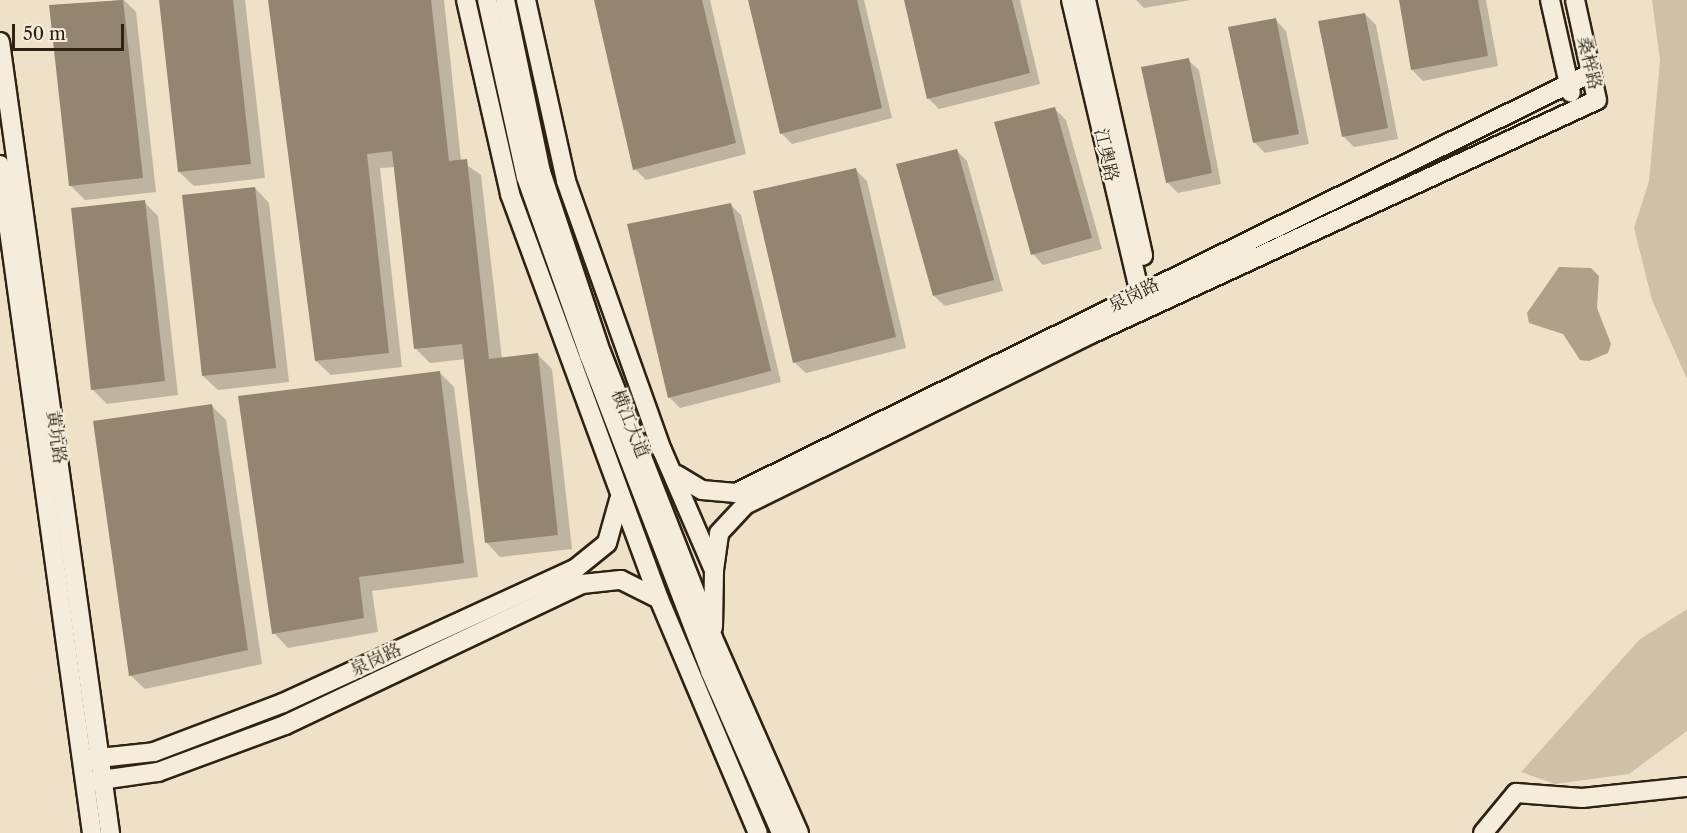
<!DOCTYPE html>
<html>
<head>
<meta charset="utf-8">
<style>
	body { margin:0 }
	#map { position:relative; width:1687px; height:833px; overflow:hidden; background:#efe1c7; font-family:"Libre Caslon Text","Noto Serif SC",serif }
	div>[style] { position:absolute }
	.green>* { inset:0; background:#cfc1a8 }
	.water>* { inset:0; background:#aea089 }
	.shadow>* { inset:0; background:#0003 }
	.building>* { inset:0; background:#938570 }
	.roads { filter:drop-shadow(2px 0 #302212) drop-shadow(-2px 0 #302212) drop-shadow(0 2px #302212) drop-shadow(0 -2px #302212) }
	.secondary>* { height:18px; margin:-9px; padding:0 9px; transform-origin:9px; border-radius:9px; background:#f5ecdb }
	span { translate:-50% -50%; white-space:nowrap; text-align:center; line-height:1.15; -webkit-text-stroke:4.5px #f5ecdb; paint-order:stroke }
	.street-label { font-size:18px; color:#302212 }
	.scale { position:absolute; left:12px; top:24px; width:112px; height:27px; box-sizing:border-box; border:3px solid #302212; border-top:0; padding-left:8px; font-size:18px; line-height:21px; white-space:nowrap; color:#302212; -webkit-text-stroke:4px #f5ecdb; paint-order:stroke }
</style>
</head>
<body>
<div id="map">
	<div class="green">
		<i style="clip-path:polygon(1652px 0,1687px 0,1687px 379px,1652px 300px,1634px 228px,1649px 181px,1660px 60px)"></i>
		<i style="clip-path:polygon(1687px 609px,1687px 731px,1629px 774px,1555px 784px,1521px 772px,1639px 640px)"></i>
	</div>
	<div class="water">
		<i style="clip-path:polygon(1559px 267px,1591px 268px,1599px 276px,1597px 308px,1611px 344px,1608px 353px,1589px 361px,1580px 360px,1563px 334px,1529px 323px,1527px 313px)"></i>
	</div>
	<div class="shadow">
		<i style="clip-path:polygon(124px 0,136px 12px,156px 192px,85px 200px,71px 186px,51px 6px)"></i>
		<i style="clip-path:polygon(160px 0,245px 0,265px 178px,194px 186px,179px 172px)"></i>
		<i style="clip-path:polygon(270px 0,444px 0,461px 161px,481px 175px,502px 359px,538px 355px,552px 369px,572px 549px,500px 557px,486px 542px,466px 359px,430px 363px,415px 348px,395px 167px,380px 168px,402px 367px,331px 375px,316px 361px)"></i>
		<i style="clip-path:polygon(595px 0,710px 0,746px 154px,646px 180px,635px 169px)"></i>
		<i style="clip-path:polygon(750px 0,864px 0,892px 118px,792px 144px,781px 133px)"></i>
		<i style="clip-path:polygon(905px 0,1020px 0,1040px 84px,939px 109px,928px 98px)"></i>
		<i style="clip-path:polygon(1136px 0,1191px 0,1144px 8px)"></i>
		<i style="clip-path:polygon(1401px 0,1486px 0,1498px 66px,1423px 81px,1412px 70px)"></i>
		<i style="clip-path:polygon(1365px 14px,1376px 25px,1398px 139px,1354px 147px,1344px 137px)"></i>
		<i style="clip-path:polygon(1276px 20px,1286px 31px,1309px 144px,1265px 153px,1254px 142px)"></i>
		<i style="clip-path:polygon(1188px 60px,1199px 70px,1221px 184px,1178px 193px,1167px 182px)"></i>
		<i style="clip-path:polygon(1055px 109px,1066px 120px,1102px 249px,1043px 265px,1033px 254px)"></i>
		<i style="clip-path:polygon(957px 151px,967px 161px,1003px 291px,945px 306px,934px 296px)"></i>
		<i style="clip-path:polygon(856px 170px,867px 181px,906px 348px,806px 373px,795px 363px,755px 192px)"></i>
		<i style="clip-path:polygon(255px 188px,269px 203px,289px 382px,218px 390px,203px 376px)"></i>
		<i style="clip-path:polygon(144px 202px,158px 216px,178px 395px,107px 404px,92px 389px)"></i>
		<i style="clip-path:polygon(730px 204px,741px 215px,781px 382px,680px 408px,669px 397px)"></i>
		<i style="clip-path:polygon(439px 372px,454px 387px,478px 577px,372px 591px,378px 632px,288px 648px,274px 633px)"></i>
		<i style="clip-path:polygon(212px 406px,226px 420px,262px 664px,145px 689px,130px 675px)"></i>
	</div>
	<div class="building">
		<i style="clip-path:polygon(123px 0,143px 178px,69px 186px,49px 5px)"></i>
		<i style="clip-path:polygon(159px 0,233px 0,251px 164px,178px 172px)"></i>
		<i style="clip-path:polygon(268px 0,431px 0,449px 161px,467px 159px,489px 359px,538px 353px,558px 535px,485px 543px,462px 344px,414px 349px,392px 151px,367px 154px,389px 353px,315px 361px)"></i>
		<i style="clip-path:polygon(594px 0,702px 0,736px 143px,633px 170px)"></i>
		<i style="clip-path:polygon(748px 0,857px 0,882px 108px,780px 134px)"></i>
		<i style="clip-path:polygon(904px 0,1012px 0,1030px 73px,927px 99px)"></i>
		<i style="clip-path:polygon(1399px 0,1478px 0,1488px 56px,1411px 70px)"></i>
		<i style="clip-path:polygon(1365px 13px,1388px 128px,1342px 137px,1318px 21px)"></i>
		<i style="clip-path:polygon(1276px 18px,1299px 134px,1253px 143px,1228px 27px)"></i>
		<i style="clip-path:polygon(1189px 58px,1212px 173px,1166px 183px,1141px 67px)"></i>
		<i style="clip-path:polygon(1055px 107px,1092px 238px,1031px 255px,994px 122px)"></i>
		<i style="clip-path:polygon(957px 149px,994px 280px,933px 296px,896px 164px)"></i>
		<i style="clip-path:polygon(856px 168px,896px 337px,793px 363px,753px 191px)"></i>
		<i style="clip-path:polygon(255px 187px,276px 368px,202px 376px,182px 195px)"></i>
		<i style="clip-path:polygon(145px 200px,165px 381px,91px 390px,71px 208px)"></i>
		<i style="clip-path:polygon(731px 203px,771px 371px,668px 398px,627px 224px)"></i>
		<i style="clip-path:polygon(440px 371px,464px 563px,359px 577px,364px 618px,272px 634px,238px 396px)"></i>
		<i style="clip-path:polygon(212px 404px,248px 650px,129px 676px,93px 421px)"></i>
	</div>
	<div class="roads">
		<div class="secondary">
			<i style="left:466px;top:0;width:199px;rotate:77.2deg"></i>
			<i style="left:510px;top:194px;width:432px;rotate:69.8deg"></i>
			<i style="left:659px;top:599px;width:254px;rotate:67.1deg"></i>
			<i style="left:487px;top:0;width:181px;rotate:77.6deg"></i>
			<i style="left:526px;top:177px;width:189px;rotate:70.5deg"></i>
			<i style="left:589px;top:355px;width:338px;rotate:69deg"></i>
			<i style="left:710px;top:671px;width:177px;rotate:66.3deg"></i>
			<i style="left:505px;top:0;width:176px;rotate:78.2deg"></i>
			<i style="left:541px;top:172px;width:190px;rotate:71.6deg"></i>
			<i style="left:601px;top:352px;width:307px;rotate:68.6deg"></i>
			<i style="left:713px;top:638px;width:213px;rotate:66.2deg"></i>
			<i style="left:526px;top:0;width:185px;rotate:77.5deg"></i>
			<i style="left:566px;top:181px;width:286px;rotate:70.4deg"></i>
			<i style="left:662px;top:450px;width:131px;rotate:66.6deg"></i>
			<i style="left:714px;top:570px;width:57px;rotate:91deg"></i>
			<i style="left:1071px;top:0;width:310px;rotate:76.8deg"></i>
			<i style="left:1086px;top:0;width:262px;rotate:77.4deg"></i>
			<i style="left:1550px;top:0;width:95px;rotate:77.3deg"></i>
			<i style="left:0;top:42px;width:799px;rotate:82.08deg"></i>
			<i style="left:0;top:165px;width:674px;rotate:82.16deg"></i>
			<i style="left:677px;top:475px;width:29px;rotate:31deg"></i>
			<i style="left:702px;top:490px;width:34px;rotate:5deg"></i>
			<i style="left:736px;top:493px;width:953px;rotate:-26.16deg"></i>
			<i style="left:714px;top:570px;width:37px;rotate:-82deg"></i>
			<i style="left:719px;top:533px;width:38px;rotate:-47deg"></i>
			<i style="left:745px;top:505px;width:386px;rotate:-26.3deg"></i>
			<i style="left:1091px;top:334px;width:557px;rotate:-24.82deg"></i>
			<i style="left:1597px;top:100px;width:102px;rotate:-102.4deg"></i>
			<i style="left:90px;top:759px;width:64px;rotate:-6.2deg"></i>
			<i style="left:154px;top:752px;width:138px;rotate:-20.8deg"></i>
			<i style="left:283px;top:703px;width:321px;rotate:-24.7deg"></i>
			<i style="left:575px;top:569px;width:41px;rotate:-39.1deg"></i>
			<i style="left:607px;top:543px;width:45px;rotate:-74.4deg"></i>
			<i style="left:94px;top:781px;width:65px;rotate:-8deg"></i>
			<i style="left:158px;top:772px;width:135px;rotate:-20.3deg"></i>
			<i style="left:285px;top:725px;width:329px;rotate:-25.4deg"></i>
			<i style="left:582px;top:584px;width:39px;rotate:-6deg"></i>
			<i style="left:621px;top:580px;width:42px;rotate:26.6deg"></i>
			<i style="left:1483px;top:833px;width:52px;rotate:-50.5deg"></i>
			<i style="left:1516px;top:793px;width:66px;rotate:4.3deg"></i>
			<i style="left:1582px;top:798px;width:106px;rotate:-6deg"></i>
		</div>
	</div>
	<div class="street-label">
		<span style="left:1589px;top:63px;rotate:77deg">桑梓路</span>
		<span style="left:1106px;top:155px;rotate:77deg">江奥路</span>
		<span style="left:1134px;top:295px;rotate:-26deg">泉岗路</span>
		<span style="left:630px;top:424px;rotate:68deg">横江大道</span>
		<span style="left:56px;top:437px;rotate:82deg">黄坑路</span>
		<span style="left:376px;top:660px;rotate:-25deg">泉岗路</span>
	</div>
	<div class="scale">50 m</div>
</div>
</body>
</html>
